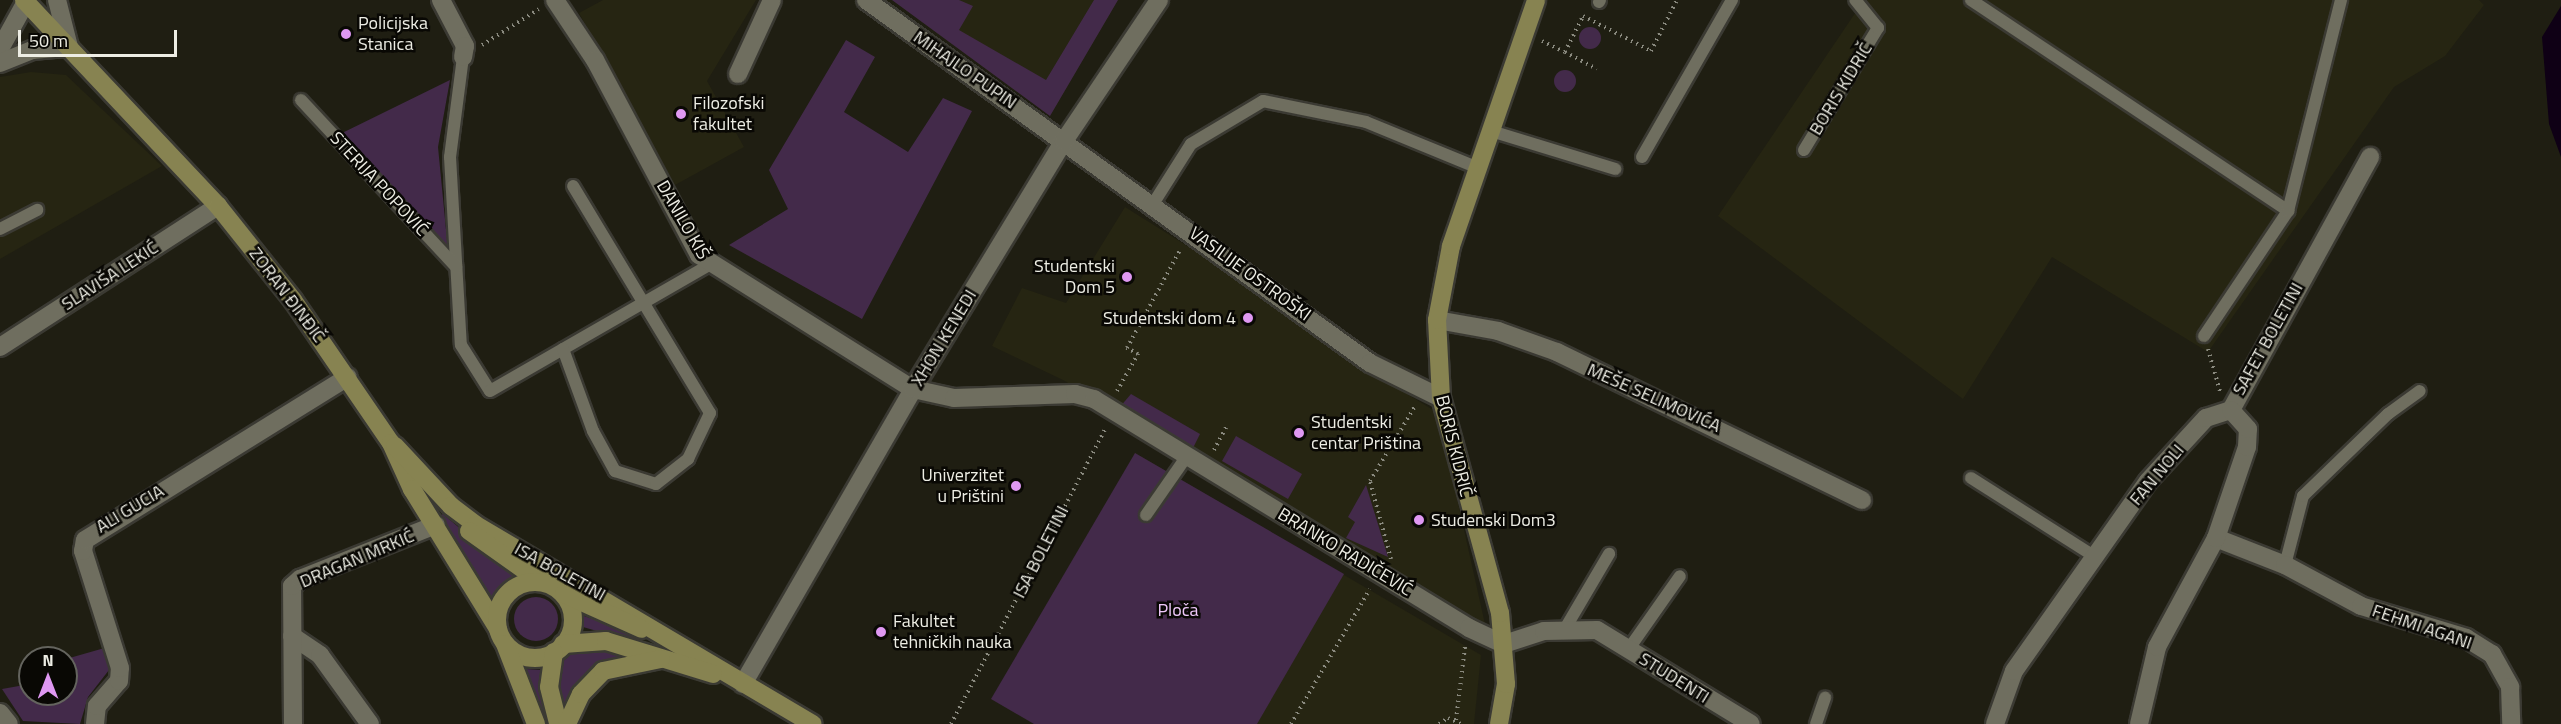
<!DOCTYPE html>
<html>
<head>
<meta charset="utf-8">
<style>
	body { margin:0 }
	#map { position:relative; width:2561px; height:724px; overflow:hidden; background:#1f1e12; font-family:"Titillium Web",sans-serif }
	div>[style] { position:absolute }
	.built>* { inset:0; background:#262512 }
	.green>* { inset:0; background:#432a4a }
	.round { border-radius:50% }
	.water>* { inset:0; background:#0f0015 }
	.path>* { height:4px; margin-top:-2px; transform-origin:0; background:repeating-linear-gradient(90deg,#8b8b80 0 1.5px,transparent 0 6px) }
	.roads { filter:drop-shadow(2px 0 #3b3a33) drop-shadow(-2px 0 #3b3a33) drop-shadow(0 2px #3b3a33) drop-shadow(0 -2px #3b3a33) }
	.lane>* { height:12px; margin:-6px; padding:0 6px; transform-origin:6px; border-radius:6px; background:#6f6e5f }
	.street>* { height:18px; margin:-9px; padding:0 9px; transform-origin:9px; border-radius:9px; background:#6f6e5f }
	.secondary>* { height:18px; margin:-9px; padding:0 9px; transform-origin:9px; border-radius:9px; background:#878351 }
	.secondary>.ring { margin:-9px; padding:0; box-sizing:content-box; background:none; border:18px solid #878351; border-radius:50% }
	.dots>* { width:16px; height:16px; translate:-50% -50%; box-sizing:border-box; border:3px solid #090804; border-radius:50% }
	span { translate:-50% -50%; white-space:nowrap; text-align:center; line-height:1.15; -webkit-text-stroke:5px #090804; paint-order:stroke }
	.poi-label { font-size:18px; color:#edede4 }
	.left { translate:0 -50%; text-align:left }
	.right { translate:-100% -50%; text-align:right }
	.street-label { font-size:18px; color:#edede4 }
	.park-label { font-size:18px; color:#efc8fa }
	.north { position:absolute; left:18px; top:646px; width:60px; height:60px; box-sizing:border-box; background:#090804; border:2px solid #64645e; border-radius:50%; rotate:0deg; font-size:16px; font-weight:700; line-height:24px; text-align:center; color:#edede4 }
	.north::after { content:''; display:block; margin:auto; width:21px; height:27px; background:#df98f2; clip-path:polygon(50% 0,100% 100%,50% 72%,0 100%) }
	.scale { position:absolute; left:18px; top:30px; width:159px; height:27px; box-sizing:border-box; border:3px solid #edede4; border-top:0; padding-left:8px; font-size:18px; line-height:21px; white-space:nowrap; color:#edede4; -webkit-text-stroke:4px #090804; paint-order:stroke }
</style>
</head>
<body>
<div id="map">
	<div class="built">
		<i style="clip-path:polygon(603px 0,756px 0,707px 81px,744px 147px,675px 185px,579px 13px)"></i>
		<i style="clip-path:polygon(892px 0,1118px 0,1050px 116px)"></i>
		<i style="clip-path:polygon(1864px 0,2479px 0,2484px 5px,2445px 56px,2394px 87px,2208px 352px,2052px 257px,1963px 399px,1718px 216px)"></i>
		<i style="clip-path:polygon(31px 72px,66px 75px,162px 166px,0 259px,0 77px)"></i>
		<i style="clip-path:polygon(1125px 207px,1318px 328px,1358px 364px,1438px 413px,1485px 624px,1063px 380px,992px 346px,1022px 288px,1066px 303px)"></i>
		<i style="clip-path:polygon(1135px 453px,1481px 655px,1474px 724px,1036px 724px)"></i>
	</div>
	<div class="green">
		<i style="clip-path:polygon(892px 0,959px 0,973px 6px,959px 30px,1046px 80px,1094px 0,1118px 0,1050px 116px)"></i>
		<i class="round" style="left:1579px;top:27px;width:22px;height:22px"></i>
		<i style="clip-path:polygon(846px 40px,875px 57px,844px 112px,908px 152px,943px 98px,972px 111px,862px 319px,729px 245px,788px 209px,769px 170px)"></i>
		<i class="round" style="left:1554px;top:70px;width:22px;height:22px"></i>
		<i style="clip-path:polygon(450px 80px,438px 147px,448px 250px,336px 136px)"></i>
		<i style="clip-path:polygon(1131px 394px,1200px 434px,1191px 452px,1119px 408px)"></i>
		<i style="clip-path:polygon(1236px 436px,1302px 474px,1288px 499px,1222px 461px)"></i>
		<i style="clip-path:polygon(1135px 453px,1344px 574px,1257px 724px,1034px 724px,991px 699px)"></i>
		<i style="clip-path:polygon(1366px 485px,1388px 557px,1346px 538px,1355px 522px,1348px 517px)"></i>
		<i style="clip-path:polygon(443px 514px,515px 575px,489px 599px,436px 518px)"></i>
		<i class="round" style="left:514px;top:597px;width:44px;height:44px"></i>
		<i style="clip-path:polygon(584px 616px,637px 634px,635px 642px,583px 627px)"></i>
		<i style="clip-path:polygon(108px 647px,109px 670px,88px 697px,80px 724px,23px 721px,2px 689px,30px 684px,30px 694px,66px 694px,66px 659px)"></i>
		<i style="clip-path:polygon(579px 647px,624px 652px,626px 657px,599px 661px,561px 708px,557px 689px,561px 663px)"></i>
		<i style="clip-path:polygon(526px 669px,542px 670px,551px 724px,542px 724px)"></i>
	</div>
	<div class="water">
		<i style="clip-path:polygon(2561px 6px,2561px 157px,2549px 124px,2542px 37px)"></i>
	</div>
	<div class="path">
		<i style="left:1542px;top:41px;width:25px;rotate:26deg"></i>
		<i style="left:1565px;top:52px;width:40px;rotate:-63.4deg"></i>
		<i style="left:1583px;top:16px;width:76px;rotate:27.2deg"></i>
		<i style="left:1651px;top:51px;width:57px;rotate:-63deg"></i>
		<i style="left:482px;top:45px;width:67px;rotate:-32.3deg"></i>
		<i style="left:1565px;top:52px;width:36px;rotate:28deg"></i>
		<i style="left:2208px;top:349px;width:44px;rotate:74.1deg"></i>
		<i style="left:1117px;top:391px;width:43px;rotate:-60.4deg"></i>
		<i style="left:1138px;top:354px;width:13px;rotate:-151deg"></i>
		<i style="left:1127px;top:348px;width:111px;rotate:-61.6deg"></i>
		<i style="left:1214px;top:450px;width:27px;rotate:-62deg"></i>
		<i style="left:1391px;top:559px;width:81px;rotate:-105.1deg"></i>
		<i style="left:1370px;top:481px;width:87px;rotate:-59deg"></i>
		<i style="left:1456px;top:720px;width:74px;rotate:-83deg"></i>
		<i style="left:951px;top:724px;width:335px;rotate:-62.4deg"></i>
		<i style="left:1291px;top:724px;width:156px;rotate:-59.7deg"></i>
		<i style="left:1439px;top:724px;width:11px;rotate:-34deg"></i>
		<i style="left:1448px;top:718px;width:14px;rotate:25deg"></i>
	</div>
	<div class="roads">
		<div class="lane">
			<i style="left:1971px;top:0;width:381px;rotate:33.6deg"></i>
			<i style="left:1599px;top:2px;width:2px;rotate:-63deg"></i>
			<i style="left:463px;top:57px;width:101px;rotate:97.4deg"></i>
			<i style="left:450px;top:157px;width:188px;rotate:86.7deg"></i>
			<i style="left:461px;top:345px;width:54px;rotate:57.8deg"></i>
			<i style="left:490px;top:391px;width:253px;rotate:-29.9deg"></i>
			<i style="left:301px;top:100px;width:228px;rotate:47.1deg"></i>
			<i style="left:1491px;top:131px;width:130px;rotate:17deg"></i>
			<i style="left:1804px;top:150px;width:143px;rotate:-58.8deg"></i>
			<i style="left:1878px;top:28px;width:36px;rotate:-129deg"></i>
			<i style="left:1642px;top:157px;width:181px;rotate:-60.2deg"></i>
			<i style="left:1153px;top:204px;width:71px;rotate:-57.7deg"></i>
			<i style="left:1191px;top:144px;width:84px;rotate:-30.8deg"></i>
			<i style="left:1263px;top:101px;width:105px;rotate:11.5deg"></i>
			<i style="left:1366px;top:122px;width:121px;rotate:22.3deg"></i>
			<i style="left:0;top:229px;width:42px;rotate:-27.2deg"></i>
			<i style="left:2204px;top:336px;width:151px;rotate:-56.1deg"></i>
			<i style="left:2288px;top:211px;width:218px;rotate:-75.9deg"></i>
			<i style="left:563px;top:349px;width:87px;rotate:69.9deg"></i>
			<i style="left:593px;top:431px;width:46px;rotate:61.2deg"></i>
			<i style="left:615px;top:471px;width:43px;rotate:17.6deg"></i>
			<i style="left:656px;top:484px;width:41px;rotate:-38deg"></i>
			<i style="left:688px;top:459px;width:51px;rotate:-64.4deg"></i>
			<i style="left:710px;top:413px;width:265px;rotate:-121.1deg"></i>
			<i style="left:1971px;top:478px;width:146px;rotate:32.4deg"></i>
			<i style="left:1146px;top:515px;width:72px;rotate:-55.2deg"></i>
			<i style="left:2285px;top:565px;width:71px;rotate:-75.4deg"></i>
			<i style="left:2303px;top:496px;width:118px;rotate:-44deg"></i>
			<i style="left:2388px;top:414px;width:39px;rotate:-36deg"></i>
			<i style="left:1566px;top:627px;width:85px;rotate:-59.5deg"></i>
			<i style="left:1628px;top:650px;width:90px;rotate:-54.9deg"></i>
			<i style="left:1816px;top:724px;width:28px;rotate:-71deg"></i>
		</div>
		<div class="street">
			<i style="left:441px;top:0;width:52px;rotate:62.4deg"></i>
			<i style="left:465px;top:46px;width:11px;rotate:100deg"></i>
			<i style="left:555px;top:0;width:72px;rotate:56.3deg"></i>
			<i style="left:595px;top:60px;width:221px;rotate:61.9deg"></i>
			<i style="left:699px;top:255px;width:252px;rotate:32.1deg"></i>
			<i style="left:913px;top:389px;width:42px;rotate:12.4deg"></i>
			<i style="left:954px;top:398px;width:121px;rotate:-1.9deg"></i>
			<i style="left:1075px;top:394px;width:20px;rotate:15deg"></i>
			<i style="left:1094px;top:399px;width:439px;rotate:31.4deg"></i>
			<i style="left:1469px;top:628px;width:38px;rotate:25deg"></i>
			<i style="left:1504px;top:644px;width:42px;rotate:-18deg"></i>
			<i style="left:1544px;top:631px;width:53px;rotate:-1.1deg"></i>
			<i style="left:1597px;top:630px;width:180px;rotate:31.4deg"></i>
			<i style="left:866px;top:0;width:621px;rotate:35.76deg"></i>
			<i style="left:1370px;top:363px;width:79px;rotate:26.2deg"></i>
			<i style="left:0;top:49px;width:56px;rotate:-61.1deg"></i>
			<i style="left:0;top:63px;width:35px;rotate:-22deg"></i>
			<i style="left:32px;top:50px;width:37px;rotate:-5deg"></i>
			<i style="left:69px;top:47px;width:49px;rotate:-104.3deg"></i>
			<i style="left:738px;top:74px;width:81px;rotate:-65.3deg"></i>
			<i style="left:1437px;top:320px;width:62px;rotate:10.2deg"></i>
			<i style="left:1498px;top:331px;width:63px;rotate:19.6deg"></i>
			<i style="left:1557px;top:352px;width:339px;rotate:25.9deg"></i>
			<i style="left:0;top:347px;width:260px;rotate:-32.9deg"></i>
			<i style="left:2231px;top:410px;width:289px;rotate:-61.2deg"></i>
			<i style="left:2216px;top:538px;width:74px;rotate:21.4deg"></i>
			<i style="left:2285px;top:565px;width:86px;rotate:28.3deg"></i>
			<i style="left:2361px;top:606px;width:110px;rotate:16.9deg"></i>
			<i style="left:2466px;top:638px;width:31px;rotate:32deg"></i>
			<i style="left:2492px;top:654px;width:38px;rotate:61deg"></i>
			<i style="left:2510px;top:687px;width:37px;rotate:88deg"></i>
			<i style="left:292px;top:636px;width:34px;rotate:34deg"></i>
			<i style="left:320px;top:655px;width:85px;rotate:54.1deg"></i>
			<i style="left:743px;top:684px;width:340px;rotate:-60deg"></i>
			<i style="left:913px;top:389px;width:290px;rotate:-58.7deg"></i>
			<i style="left:1064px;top:141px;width:170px;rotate:-56deg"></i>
			<i style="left:0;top:713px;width:14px;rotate:51deg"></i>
			<i style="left:95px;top:724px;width:18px;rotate:-84deg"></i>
			<i style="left:97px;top:706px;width:33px;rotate:-49deg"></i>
			<i style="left:119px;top:681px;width:13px;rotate:-86deg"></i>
			<i style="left:120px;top:668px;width:123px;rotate:-107.5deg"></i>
			<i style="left:83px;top:551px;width:11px;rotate:-80deg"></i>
			<i style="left:85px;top:540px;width:309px;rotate:-31.8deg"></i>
			<i style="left:293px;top:724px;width:138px;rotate:-90.4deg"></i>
			<i style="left:292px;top:586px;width:11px;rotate:-41deg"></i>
			<i style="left:300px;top:579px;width:146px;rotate:-21.7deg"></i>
			<i style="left:1995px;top:724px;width:56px;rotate:-70.3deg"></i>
			<i style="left:2014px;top:671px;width:232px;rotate:-54.8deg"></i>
			<i style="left:2148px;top:481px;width:86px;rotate:-47.4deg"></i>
			<i style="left:2206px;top:418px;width:26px;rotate:-18deg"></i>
			<i style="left:2139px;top:724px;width:79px;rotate:-76.8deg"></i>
			<i style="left:2157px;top:647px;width:124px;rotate:-61.6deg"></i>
			<i style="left:2216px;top:538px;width:96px;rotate:-71.2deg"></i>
			<i style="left:2247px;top:447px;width:18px;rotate:-87deg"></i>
			<i style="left:2248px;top:429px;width:25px;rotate:-132deg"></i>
		</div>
		<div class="secondary">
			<i style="left:24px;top:0;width:283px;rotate:46.7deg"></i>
			<i style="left:218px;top:206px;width:120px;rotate:51.4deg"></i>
			<i style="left:293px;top:300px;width:173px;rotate:55.6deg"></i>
			<i style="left:391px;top:443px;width:51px;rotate:65.5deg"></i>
			<i style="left:412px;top:489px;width:164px;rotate:58.4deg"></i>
			<i style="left:395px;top:446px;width:82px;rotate:47deg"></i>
			<i style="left:451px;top:506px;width:31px;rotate:37deg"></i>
			<i style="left:476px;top:525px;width:391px;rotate:30.6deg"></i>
			<i style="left:469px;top:531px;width:88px;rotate:35.3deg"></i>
			<i class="ring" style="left:497px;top:582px;width:58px;height:58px"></i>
			<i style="left:564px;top:594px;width:85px;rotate:24.2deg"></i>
			<i style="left:505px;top:644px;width:86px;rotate:68.8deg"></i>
			<i style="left:563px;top:644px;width:43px;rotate:-4deg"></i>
			<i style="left:606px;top:641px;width:112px;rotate:17.1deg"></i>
			<i style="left:554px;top:652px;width:35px;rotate:98deg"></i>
			<i style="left:549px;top:687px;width:38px;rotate:76deg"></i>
			<i style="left:567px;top:724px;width:33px;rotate:-65deg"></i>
			<i style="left:581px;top:694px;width:32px;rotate:-46deg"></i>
			<i style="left:603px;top:671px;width:59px;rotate:-11.7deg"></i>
			<i style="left:1499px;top:724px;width:41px;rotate:-80.1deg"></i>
			<i style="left:1506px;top:684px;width:71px;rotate:-94.8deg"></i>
			<i style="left:1500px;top:613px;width:223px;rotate:-105.3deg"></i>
			<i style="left:1441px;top:398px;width:78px;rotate:-92.9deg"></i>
			<i style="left:1437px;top:320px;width:75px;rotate:-79.3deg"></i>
			<i style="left:1451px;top:246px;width:260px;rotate:-70.9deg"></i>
		</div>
	</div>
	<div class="dots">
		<i style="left:346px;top:34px;background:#df98f2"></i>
		<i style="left:681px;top:114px;background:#df98f2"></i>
		<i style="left:1127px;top:277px;background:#df98f2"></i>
		<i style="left:1248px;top:318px;background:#df98f2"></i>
		<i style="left:1299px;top:433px;background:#df98f2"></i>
		<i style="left:1016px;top:486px;background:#df98f2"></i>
		<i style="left:1419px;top:520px;background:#df98f2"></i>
		<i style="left:881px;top:632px;background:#df98f2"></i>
	</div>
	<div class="poi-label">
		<span class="left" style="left:358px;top:34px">Policijska<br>Stanica</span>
		<span class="left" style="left:693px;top:114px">Filozofski<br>fakultet</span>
		<span class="right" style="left:1115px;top:277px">Studentski<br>Dom 5</span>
		<span class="right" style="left:1236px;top:318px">Studentski dom 4</span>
		<span class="left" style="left:1311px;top:433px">Studentski<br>centar Priština</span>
		<span class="right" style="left:1004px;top:486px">Univerzitet<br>u Prištini</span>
		<span class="left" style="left:1431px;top:520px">Studenski Dom3</span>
		<span class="left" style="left:893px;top:632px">Fakultet<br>tehničkih nauka</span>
	</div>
	<div class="street-label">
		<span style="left:965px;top:70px;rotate:35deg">MIHAJLO PUPIN</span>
		<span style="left:1841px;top:89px;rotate:-59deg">BORIS KIDRIČ</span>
		<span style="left:379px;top:184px;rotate:47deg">STERIJA POPOVIĆ</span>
		<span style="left:683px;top:220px;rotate:60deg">DANILO KIŠ</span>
		<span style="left:1250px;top:274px;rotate:36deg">VASILIJE OSTROŠKI</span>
		<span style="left:110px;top:276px;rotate:-33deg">SLAVIŠA LEKIĆ</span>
		<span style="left:287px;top:295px;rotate:53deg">ZORAN ĐINĐIČ</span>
		<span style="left:944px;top:338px;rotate:-59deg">XHON KENEDI</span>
		<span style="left:2268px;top:339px;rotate:-61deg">SAFET BOLETINI</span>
		<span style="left:1654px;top:398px;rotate:24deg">MEŠE SELIMOVIĆA</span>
		<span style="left:1454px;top:446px;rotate:76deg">BORIS KIDRIČ</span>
		<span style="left:2157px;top:475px;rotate:-50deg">FAN NOLI</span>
		<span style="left:130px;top:509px;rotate:-31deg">ALI GUCIA</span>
		<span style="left:1041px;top:552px;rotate:-63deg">ISA BOLETINI</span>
		<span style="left:1345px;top:552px;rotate:31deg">BRANKO RADIČEVIĆ</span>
		<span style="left:357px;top:559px;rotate:-23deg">DRAGAN MRKIĆ</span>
		<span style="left:560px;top:572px;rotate:29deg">ISA BOLETINI</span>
		<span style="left:2422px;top:627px;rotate:19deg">FEHMI AGANI</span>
		<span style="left:1674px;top:678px;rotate:32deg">STUDENTI</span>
	</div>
	<div class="park-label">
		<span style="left:1178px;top:610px">Ploča</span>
	</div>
	<div class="north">N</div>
	<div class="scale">50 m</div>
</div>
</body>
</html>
